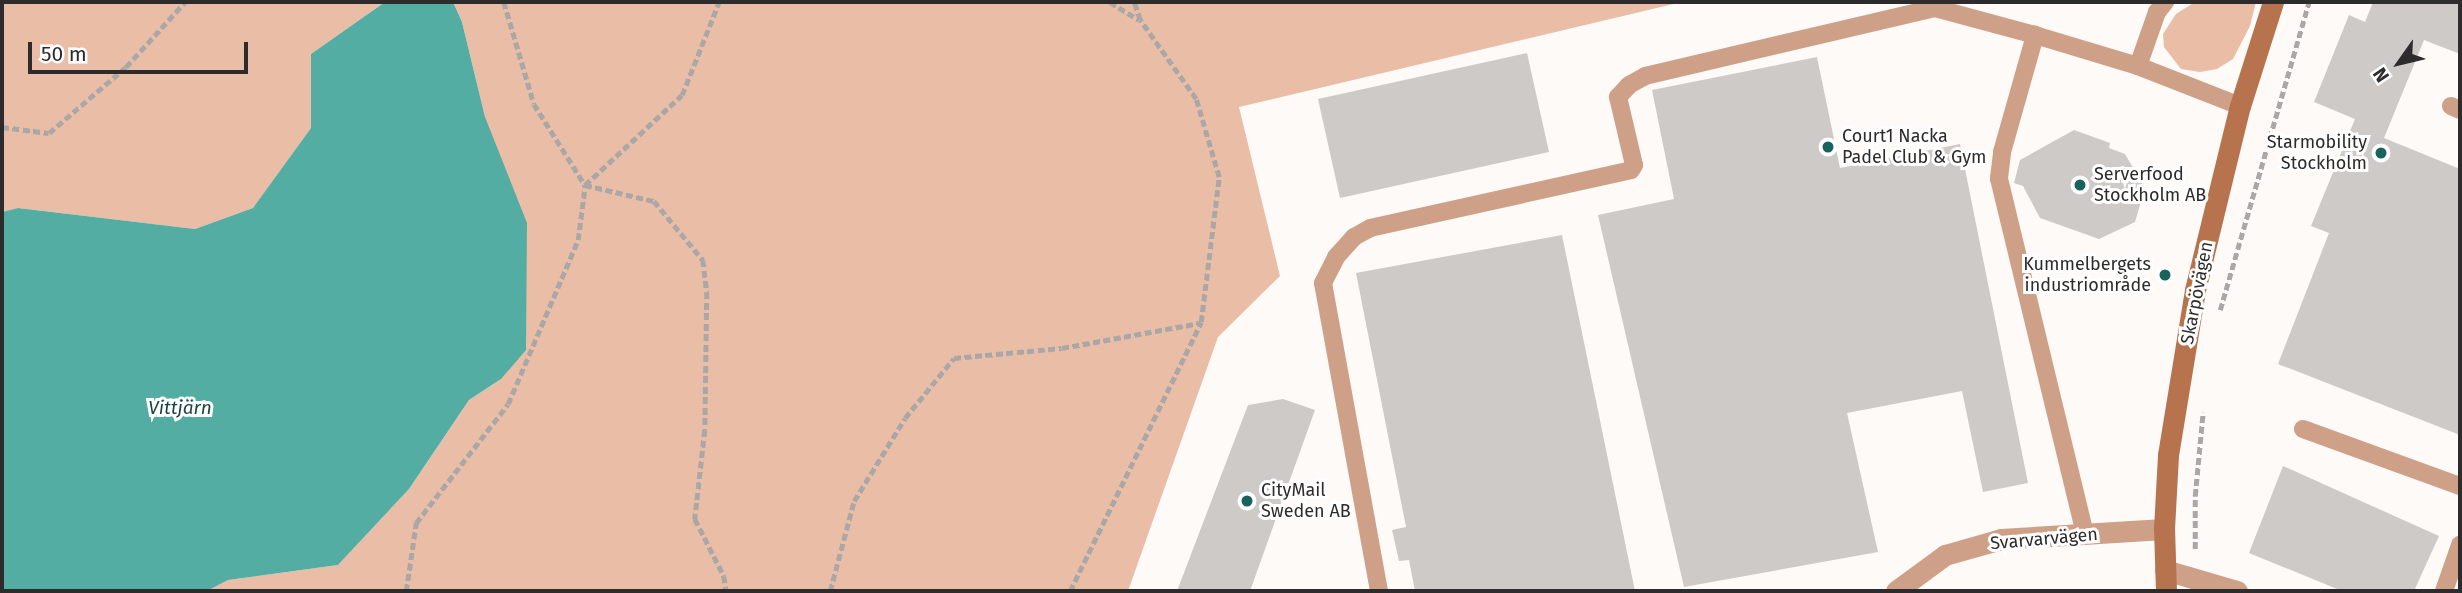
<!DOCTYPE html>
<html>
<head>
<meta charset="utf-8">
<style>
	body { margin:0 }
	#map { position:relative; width:2462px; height:593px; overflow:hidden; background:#fefaf8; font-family:"Fira Sans",sans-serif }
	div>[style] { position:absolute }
	.green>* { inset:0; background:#e9bda6 }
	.water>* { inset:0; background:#54ada3 }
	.building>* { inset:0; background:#cdcac8 }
	.path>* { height:4.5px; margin-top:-2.25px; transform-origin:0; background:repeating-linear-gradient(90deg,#aba7a6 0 7px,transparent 0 10.5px) }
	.lane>* { height:18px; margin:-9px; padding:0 9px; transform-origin:9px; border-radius:9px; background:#cfa088 }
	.street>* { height:21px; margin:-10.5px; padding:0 10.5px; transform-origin:10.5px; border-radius:10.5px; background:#cfa088 }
	.secondary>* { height:21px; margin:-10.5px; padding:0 10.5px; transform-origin:10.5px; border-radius:10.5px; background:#b7734e }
	.dots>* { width:19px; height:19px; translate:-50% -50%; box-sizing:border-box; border:4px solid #fff; border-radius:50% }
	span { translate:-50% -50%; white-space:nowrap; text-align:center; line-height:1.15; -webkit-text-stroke:6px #fff; paint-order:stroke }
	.poi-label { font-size:18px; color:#2d2b2b }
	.left { translate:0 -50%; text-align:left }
	.right { translate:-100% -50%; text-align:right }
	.street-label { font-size:18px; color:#2d2b2b }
	.water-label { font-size:19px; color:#1c4540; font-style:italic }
	.frame { position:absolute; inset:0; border:4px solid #2d2b2b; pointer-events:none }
	.north { position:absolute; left:2364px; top:28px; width:70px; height:70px; -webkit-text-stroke:5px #fff; paint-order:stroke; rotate:236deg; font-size:19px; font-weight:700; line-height:28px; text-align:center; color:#2d2b2b }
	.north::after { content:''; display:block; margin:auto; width:24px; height:32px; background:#2d2b2b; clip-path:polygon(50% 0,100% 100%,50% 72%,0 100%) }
	.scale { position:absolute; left:28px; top:42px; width:220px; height:32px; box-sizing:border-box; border:4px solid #2d2b2b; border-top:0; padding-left:9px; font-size:21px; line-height:24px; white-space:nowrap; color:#2d2b2b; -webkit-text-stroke:5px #fff; paint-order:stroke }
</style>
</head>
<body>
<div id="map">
	<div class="green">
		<i style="clip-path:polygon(2px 2px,385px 2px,311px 54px,311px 128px,253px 208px,195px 229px,18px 208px,2px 212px)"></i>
		<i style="clip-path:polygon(453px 2px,1682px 2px,1239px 107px,1280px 276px,1218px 337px,1128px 591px,207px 591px,228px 580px,338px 565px,409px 489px,469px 400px,501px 379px,485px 117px,462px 22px)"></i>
		<i style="clip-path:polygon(2195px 2px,2256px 2px,2250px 26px,2233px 59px,2217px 69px,2200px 72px,2181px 69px,2164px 47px,2163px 34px,2176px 14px)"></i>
	</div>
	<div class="water">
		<i style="clip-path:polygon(385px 2px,453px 2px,462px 22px,485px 117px,527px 223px,526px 350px,501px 379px,469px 400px,409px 489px,338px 565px,228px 580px,207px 591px,2px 591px,2px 212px,18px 208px,195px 229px,253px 208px,311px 128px,311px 54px)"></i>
	</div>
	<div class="building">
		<i style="clip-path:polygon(2373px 2px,2460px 2px,2460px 54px,2424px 40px,2384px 138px,2460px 169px,2460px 435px,2278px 364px,2329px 233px,2311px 226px,2355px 119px,2314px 102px,2349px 15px,2365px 22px)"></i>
		<i style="clip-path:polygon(1527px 53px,1549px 152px,1340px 198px,1318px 99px)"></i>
		<i style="clip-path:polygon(1817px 57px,1840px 168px,1960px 144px,2028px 483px,1983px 492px,1962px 391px,1847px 413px,1878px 552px,1684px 587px,1598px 215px,1674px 199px,1652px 90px)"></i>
		<i style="clip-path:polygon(2074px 130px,2110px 143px,2109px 148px,2125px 154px,2145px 188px,2135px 222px,2099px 239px,2040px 218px,2023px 186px,2014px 183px,2020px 160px)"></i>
		<i style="clip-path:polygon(1562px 235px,1635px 591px,1415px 591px,1409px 560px,1399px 561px,1392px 530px,1406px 527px,1356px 273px)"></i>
		<i style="clip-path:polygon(1283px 399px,1315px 410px,1250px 591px,1177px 591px,1248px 405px)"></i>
		<i style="clip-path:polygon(2283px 466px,2439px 536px,2414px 591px,2342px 591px,2249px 553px)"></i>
	</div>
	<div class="path">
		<i style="left:504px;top:2px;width:106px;rotate:73.6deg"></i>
		<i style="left:534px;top:104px;width:96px;rotate:57.8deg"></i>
		<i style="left:585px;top:185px;width:71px;rotate:13.1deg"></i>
		<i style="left:654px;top:201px;width:77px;rotate:50.3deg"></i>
		<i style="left:703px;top:260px;width:32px;rotate:83deg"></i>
		<i style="left:707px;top:292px;width:138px;rotate:90.8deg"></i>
		<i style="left:705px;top:430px;width:90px;rotate:96.4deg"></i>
		<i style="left:695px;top:519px;width:64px;rotate:63deg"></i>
		<i style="left:724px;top:576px;width:15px;rotate:82deg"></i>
		<i style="left:1110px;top:2px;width:34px;rotate:32deg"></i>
		<i style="left:2px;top:127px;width:47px;rotate:7.3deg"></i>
		<i style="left:49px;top:133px;width:101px;rotate:-40.6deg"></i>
		<i style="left:126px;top:67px;width:88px;rotate:-47.8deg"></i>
		<i style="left:2220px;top:310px;width:321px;rotate:-73.9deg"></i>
		<i style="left:2195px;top:549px;width:53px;rotate:-90deg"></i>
		<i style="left:2195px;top:496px;width:84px;rotate:-84.6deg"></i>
		<i style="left:406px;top:591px;width:69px;rotate:-81.6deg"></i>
		<i style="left:416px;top:523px;width:150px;rotate:-52.3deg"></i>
		<i style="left:508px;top:404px;width:178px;rotate:-66.9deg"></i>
		<i style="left:578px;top:240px;width:55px;rotate:-82.7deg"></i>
		<i style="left:585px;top:185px;width:132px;rotate:-42.9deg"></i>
		<i style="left:682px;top:95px;width:100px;rotate:-68.3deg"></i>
		<i style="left:830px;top:591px;width:93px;rotate:-75.1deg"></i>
		<i style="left:854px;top:501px;width:97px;rotate:-58.4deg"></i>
		<i style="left:905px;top:418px;width:77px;rotate:-50.8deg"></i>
		<i style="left:954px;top:358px;width:108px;rotate:-5.3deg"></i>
		<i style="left:1062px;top:348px;width:140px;rotate:-10.3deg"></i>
		<i style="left:1070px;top:591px;width:299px;rotate:-64deg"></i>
		<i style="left:1201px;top:322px;width:146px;rotate:-82.9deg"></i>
		<i style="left:1219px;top:177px;width:81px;rotate:-106.4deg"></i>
		<i style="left:1196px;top:99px;width:97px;rotate:-125.3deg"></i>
		<i style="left:1140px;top:20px;width:19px;rotate:-108deg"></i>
	</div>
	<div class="lane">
		<i style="left:2138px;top:66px;width:57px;rotate:-70.6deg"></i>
		<i style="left:2157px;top:12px;width:13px;rotate:-51deg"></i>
		<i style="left:2451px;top:106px;width:10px;rotate:24deg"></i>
		<i style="left:2303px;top:429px;width:167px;rotate:20deg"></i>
		<i style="left:2085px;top:534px;width:366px;rotate:-103.6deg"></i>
		<i style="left:1999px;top:178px;width:26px;rotate:-83deg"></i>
		<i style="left:2002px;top:152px;width:122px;rotate:-74.2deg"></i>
		<i style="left:2035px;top:35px;width:108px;rotate:16.8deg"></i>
		<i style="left:2138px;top:66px;width:110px;rotate:21.4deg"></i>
		<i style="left:1379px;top:591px;width:313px;rotate:-100.3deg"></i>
		<i style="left:1323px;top:283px;width:29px;rotate:-63deg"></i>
		<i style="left:1336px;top:257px;width:27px;rotate:-48deg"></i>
		<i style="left:1354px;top:237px;width:18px;rotate:-29deg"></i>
		<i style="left:1370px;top:228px;width:267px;rotate:-12.5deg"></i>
		<i style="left:1631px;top:170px;width:6px;rotate:-59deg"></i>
		<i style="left:1634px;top:165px;width:70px;rotate:-103.2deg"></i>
		<i style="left:1618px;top:97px;width:16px;rotate:-47deg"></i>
		<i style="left:1629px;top:85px;width:18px;rotate:-29deg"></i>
		<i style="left:1645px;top:76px;width:298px;rotate:-13.2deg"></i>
		<i style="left:1935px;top:8px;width:104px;rotate:15.1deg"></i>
		<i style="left:2444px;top:591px;width:49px;rotate:-70.8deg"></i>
	</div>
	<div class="street">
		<i style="left:2165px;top:570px;width:75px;rotate:16.3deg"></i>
		<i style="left:1896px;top:591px;width:61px;rotate:-36.3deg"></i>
		<i style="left:1945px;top:555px;width:58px;rotate:-15.9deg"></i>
		<i style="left:2001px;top:539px;width:163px;rotate:-3.5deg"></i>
	</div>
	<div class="secondary">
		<i style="left:2166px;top:591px;width:62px;rotate:-91.8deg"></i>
		<i style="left:2164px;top:529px;width:74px;rotate:-86.9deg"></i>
		<i style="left:2168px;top:455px;width:167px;rotate:-80.7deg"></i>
		<i style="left:2195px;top:290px;width:189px;rotate:-76.3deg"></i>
		<i style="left:2240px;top:106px;width:109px;rotate:-72.4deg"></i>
	</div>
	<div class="dots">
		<i style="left:1828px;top:147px;background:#18645d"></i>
		<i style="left:2381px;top:153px;background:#18645d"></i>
		<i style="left:2080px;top:185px;background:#18645d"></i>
		<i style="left:2165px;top:275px;background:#18645d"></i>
		<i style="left:1247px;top:501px;background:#18645d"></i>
	</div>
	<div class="poi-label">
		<span class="left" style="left:1842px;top:147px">Court1 Nacka<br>Padel Club &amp; Gym</span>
		<span class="right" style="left:2367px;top:153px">Starmobility<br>Stockholm</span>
		<span class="left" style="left:2094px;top:185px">Serverfood<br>Stockholm AB</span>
		<span class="right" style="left:2151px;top:275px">Kummelbergets<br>industriområde</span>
		<span class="left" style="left:1261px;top:501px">CityMail<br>Sweden AB</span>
	</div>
	<div class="street-label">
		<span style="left:2197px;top:293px;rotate:-79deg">Skarpövägen</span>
		<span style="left:2044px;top:539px;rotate:-5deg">Svarvarvägen</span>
	</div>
	<div class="water-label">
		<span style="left:180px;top:408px">Vittjärn</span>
	</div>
	<div class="frame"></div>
	<div class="north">N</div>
	<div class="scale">50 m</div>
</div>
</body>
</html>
